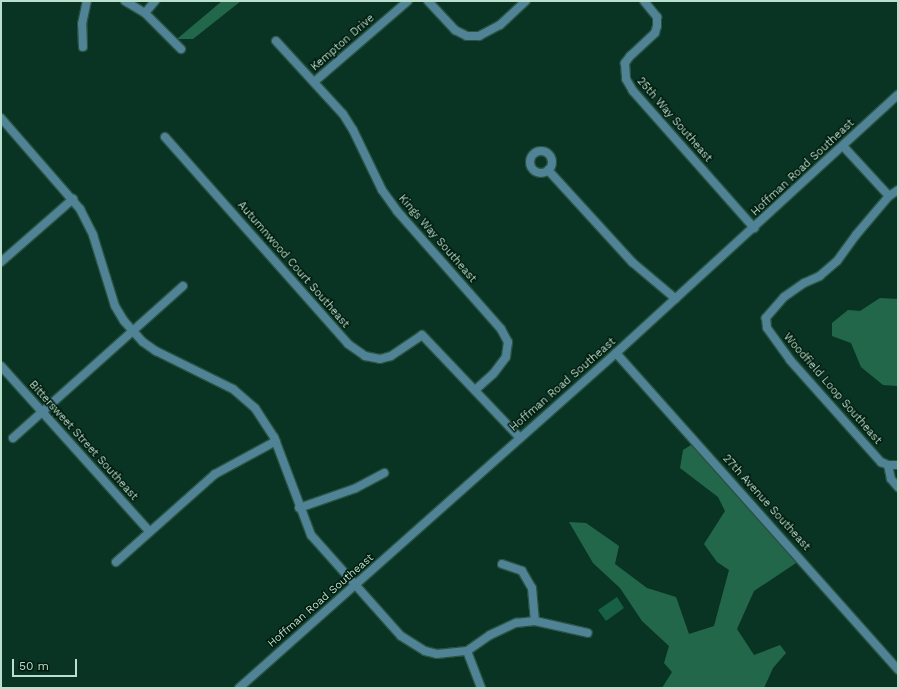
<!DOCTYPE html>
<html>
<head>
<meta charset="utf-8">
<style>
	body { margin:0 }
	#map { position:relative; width:899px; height:689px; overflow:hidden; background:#093424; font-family:"Work Sans",sans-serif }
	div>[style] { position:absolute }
	.green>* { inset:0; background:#176044 }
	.forest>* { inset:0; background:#23674b }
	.roads { filter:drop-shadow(1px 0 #295342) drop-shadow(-1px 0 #295342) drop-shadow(0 1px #295342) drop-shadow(0 -1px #295342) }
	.minor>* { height:8px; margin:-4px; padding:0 4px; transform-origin:4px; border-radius:4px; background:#508396 }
	.minor>.ring { margin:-4px; padding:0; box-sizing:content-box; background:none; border:8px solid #508396; border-radius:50% }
	.tertiary>* { height:8px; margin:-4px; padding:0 4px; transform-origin:4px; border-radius:4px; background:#508396 }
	span { translate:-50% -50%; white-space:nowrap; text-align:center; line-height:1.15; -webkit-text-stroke:3px #001b0e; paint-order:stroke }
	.street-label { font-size:11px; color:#badfcc }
	.frame { position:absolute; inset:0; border:2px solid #badfcc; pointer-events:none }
	.scale { position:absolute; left:12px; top:659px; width:65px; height:18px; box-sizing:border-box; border:2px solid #badfcc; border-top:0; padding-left:5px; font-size:12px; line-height:14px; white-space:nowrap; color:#badfcc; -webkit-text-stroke:3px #001b0e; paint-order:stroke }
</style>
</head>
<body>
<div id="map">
	<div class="green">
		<i style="clip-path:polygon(617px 597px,624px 608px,606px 621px,598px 610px)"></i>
	</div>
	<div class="forest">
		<i style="clip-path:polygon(222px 1px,241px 1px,193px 39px,177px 39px)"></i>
		<i style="clip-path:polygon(880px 298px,898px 299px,897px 386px,883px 385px,861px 367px,851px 343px,832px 336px,832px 323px,848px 310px,860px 311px)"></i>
		<i style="clip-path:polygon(696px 442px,802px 559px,754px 591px,737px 629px,754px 655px,780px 645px,786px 653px,773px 668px,764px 688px,662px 688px,672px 672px,664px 663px,669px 646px,642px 621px,620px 588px,593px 563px,569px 522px,586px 523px,619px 546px,615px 564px,647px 588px,676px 597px,689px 634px,714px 626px,729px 570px,717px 562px,704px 544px,725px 511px,718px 497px,680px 468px,683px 450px)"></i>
	</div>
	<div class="roads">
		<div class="minor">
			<i style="left:125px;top:1px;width:23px;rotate:31deg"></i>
			<i style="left:145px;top:13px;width:51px;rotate:45deg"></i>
			<i style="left:428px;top:1px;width:40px;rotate:47deg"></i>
			<i style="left:455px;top:30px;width:13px;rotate:27deg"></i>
			<i style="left:467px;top:36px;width:12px"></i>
			<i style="left:479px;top:36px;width:24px;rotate:-28deg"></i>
			<i style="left:500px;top:25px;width:35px;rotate:-43deg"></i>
			<i style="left:644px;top:1px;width:21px;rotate:51deg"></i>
			<i style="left:657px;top:17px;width:9px;rotate:90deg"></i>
			<i style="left:657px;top:26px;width:7px;rotate:106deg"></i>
			<i style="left:655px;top:33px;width:34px;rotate:137deg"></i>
			<i style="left:630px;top:56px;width:9px;rotate:126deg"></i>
			<i style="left:625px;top:63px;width:16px;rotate:86deg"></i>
			<i style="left:626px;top:79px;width:14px;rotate:60deg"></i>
			<i style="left:633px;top:91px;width:183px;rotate:48.5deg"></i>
			<i style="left:145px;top:13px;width:16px;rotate:-50deg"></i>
			<i style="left:276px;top:41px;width:99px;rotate:47.5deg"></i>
			<i style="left:343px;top:114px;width:19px;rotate:58deg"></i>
			<i style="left:353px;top:130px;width:67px;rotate:64.2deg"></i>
			<i style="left:382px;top:190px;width:26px;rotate:54deg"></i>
			<i style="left:397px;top:211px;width:157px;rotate:48.6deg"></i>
			<i style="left:501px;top:329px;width:15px;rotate:62deg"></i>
			<i style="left:508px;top:342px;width:15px;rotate:98deg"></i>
			<i style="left:506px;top:357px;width:21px;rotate:127deg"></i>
			<i style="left:493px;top:374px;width:24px;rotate:138deg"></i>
			<i style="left:83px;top:47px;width:23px;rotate:-92deg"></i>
			<i style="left:82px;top:24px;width:24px;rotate:-78deg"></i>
			<i style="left:314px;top:82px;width:124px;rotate:-40.8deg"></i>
			<i style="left:1px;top:118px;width:121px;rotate:49deg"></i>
			<i style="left:80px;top:209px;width:29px;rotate:63deg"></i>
			<i style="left:93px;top:235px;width:74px;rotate:72.8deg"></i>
			<i style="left:115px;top:306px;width:17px;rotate:59deg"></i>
			<i style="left:124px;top:321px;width:28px;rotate:48deg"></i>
			<i style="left:143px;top:342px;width:16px;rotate:35deg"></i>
			<i style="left:156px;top:351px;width:86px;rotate:26.3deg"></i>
			<i style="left:233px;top:389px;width:29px;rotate:41deg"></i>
			<i style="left:255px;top:408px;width:35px;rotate:57deg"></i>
			<i style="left:274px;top:437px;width:105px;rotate:69.3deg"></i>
			<i style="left:311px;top:535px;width:135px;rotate:48.3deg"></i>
			<i style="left:401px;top:636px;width:28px;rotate:32deg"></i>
			<i style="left:425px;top:651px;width:12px;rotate:14deg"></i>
			<i style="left:437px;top:654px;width:30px;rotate:-6deg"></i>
			<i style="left:467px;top:651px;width:28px;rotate:-35deg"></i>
			<i style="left:490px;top:635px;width:29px;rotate:-25deg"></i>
			<i style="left:516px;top:623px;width:19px;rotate:-6deg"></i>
			<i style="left:535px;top:621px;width:54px;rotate:12.8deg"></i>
			<i style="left:165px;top:137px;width:276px;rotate:48.5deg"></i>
			<i style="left:348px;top:344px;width:21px;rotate:35deg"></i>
			<i style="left:365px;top:356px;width:15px;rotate:11deg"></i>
			<i style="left:380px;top:359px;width:11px;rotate:-15deg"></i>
			<i style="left:391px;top:356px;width:37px;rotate:-34deg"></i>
			<i style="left:422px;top:335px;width:142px;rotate:46.4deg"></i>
			<i style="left:843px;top:146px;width:68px;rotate:47.4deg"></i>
			<i class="ring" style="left:530px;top:151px;width:14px;height:14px"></i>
			<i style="left:548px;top:170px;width:125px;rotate:47.6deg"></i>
			<i style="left:632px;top:262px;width:57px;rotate:40.1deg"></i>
			<i style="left:898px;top:190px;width:11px;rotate:146deg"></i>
			<i style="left:889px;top:196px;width:51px;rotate:130.2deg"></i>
			<i style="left:856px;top:235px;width:32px;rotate:126deg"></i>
			<i style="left:837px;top:261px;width:23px;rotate:139deg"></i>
			<i style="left:820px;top:276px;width:17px;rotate:156deg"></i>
			<i style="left:804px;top:283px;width:24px;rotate:145deg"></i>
			<i style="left:784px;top:297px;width:28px;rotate:131deg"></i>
			<i style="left:766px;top:318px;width:10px;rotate:84deg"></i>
			<i style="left:767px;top:328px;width:39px;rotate:54deg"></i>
			<i style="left:790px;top:360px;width:137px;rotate:48.3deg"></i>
			<i style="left:881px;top:462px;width:8px;rotate:23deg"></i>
			<i style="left:888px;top:465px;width:14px;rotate:78deg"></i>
			<i style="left:891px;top:479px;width:11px;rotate:49deg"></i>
			<i style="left:1px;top:262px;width:96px;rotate:-41.2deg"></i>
			<i style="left:1px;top:366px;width:222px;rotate:48.1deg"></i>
			<i style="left:13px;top:438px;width:228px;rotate:-41.8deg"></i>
			<i style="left:888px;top:465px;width:10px"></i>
			<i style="left:299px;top:508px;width:60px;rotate:-19.3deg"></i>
			<i style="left:356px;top:488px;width:32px;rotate:-28deg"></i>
			<i style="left:116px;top:562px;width:132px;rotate:-41.6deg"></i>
			<i style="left:215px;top:474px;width:69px;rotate:-28.4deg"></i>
			<i style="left:502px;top:564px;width:21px;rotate:19deg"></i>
			<i style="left:522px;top:571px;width:20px;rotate:60deg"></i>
			<i style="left:532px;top:588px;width:33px;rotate:85deg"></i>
			<i style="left:467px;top:651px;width:40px;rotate:69deg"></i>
		</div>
		<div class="tertiary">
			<i style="left:616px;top:353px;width:424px;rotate:48.3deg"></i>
			<i style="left:239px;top:688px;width:504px;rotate:-41.62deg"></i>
			<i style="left:616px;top:353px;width:382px;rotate:-42.5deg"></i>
		</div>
	</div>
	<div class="street-label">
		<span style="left:343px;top:43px;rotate:-41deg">Kempton Drive</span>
		<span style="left:674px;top:120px;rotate:49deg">25th Way Southeast</span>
		<span style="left:803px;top:168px;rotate:-43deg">Hoffman Road Southeast</span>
		<span style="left:437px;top:239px;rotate:49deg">Kings Way Southeast</span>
		<span style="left:293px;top:265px;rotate:49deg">Autumnwood Court Southeast</span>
		<span style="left:563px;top:385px;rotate:-41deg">Hoffman Road Southeast</span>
		<span style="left:832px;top:389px;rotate:49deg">Woodfield Loop Southeast</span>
		<span style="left:83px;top:441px;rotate:48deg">Bittersweet Street Southeast</span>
		<span style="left:766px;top:503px;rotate:48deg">27th Avenue Southeast</span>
		<span style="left:321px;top:601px;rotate:-41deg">Hoffman Road Southeast</span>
	</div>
	<div class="frame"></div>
	<div class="scale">50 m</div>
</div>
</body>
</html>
